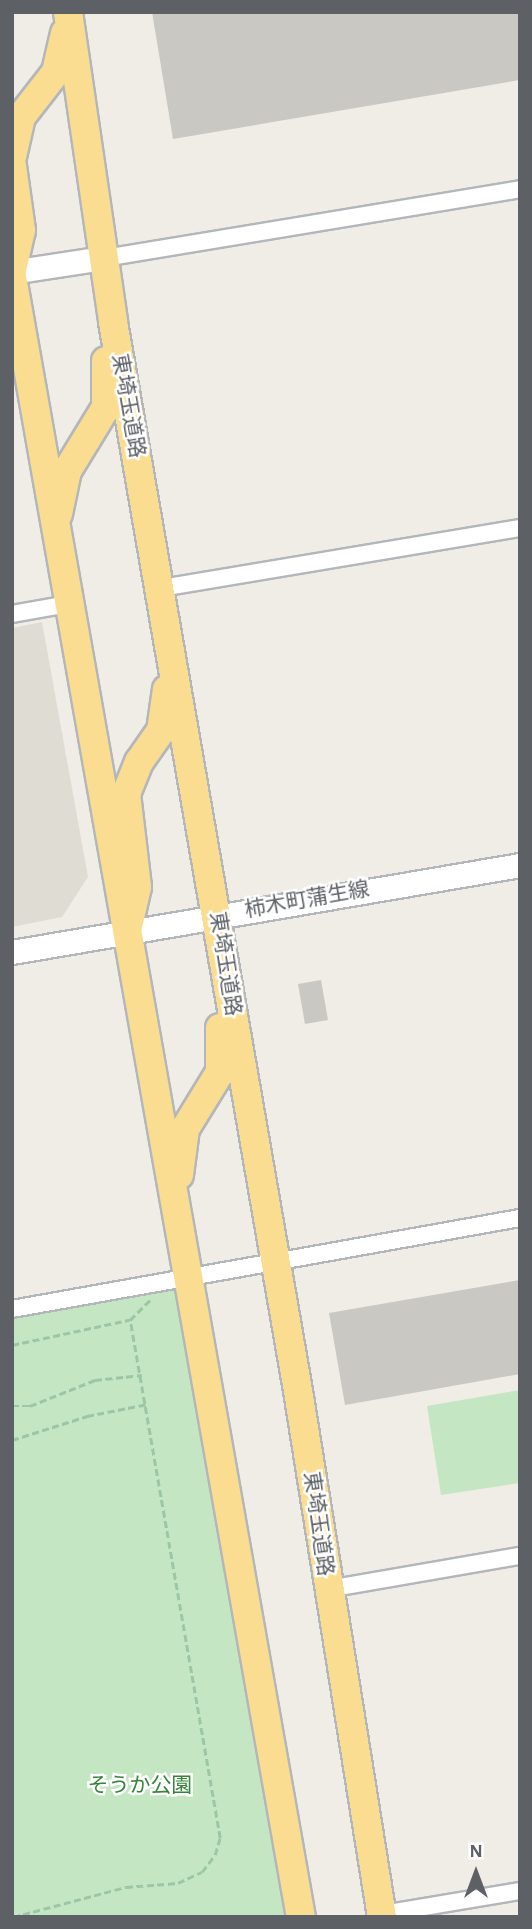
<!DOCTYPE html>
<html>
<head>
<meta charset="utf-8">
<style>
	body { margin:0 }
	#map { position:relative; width:532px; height:1929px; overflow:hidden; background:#efede6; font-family:"Alegreya Sans","Noto Sans JP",sans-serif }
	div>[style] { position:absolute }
	.education>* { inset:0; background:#dfdcd4 }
	.green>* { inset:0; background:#c4e6c3 }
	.building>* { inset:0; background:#cac8c3 }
	.path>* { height:2.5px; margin-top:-1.25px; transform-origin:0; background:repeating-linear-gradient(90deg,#9cc7a7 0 7px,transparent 0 10.5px) }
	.roads { filter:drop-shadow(2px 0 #b3b6ba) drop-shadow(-2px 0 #b3b6ba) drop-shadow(0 2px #b3b6ba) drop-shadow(0 -2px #b3b6ba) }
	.street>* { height:16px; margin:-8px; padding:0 8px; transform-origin:8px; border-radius:8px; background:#fff }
	.secondary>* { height:23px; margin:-11.5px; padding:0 11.5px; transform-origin:11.5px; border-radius:11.5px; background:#fff }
	.highway>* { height:28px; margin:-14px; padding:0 14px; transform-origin:14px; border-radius:14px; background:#fbdd91 }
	span { translate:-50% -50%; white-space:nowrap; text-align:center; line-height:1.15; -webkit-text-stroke:5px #fff; paint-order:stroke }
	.street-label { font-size:21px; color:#5d6166 }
	.park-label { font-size:21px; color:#368438 }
	.frame { position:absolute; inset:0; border:14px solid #5d6166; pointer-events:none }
	.north { position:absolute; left:441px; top:1838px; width:70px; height:70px; -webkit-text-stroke:5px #fff; paint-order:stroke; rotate:0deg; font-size:19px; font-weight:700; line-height:28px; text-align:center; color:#5d6166 }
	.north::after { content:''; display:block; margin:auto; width:24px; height:32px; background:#5d6166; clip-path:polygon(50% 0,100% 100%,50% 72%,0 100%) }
</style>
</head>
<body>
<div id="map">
	<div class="education">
		<i style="clip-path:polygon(42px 622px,88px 877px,62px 917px,12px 927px,12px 628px)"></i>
	</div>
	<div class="green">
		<i style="clip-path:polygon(182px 1287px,292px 1917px,12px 1917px,12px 1316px)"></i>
		<i style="clip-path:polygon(520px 1390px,520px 1483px,441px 1495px,427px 1406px)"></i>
	</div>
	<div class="building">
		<i style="clip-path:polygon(152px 12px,520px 12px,520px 80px,173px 139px)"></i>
		<i style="clip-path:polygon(321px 980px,328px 1020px,305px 1024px,298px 984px)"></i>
		<i style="clip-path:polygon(520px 1280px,520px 1374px,345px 1405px,329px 1313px)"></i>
	</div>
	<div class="path">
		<i style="left:12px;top:1345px;width:120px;rotate:-12.1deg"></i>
		<i style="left:12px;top:1406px;width:18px"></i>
		<i style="left:30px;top:1406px;width:70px;rotate:-21.8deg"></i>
		<i style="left:95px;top:1380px;width:47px;rotate:-6.1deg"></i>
		<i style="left:12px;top:1440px;width:79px;rotate:-17.7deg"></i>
		<i style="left:87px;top:1416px;width:62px;rotate:-11.1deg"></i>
		<i style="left:13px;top:1917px;width:117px;rotate:-14.9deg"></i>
		<i style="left:126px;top:1887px;width:52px;rotate:-4.4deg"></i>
		<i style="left:178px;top:1883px;width:26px;rotate:-25deg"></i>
		<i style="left:202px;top:1872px;width:21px;rotate:-53deg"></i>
		<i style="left:215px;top:1855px;width:18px;rotate:-74deg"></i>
		<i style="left:220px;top:1838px;width:526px;rotate:-99.86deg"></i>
		<i style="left:130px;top:1320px;width:28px;rotate:-45deg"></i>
	</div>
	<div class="roads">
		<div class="street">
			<i style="left:104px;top:258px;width:422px;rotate:-9.4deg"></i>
			<i style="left:161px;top:588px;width:364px;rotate:-9.5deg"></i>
			<i style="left:12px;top:614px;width:57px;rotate:-10.1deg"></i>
			<i style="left:12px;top:1309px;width:516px;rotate:-10.16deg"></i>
			<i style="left:328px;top:1589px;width:195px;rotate:-9.8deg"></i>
			<i style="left:382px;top:1914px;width:140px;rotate:-9.5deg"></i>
		</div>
		<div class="secondary">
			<i style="left:12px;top:272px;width:93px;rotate:-8.7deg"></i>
			<i style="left:12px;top:952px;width:515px;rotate:-9.72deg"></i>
		</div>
		<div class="highway">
			<i style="left:68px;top:12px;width:313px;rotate:81.7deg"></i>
			<i style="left:113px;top:322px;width:1091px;rotate:80.18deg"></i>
			<i style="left:299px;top:1397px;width:527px;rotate:80.93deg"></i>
			<i style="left:12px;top:157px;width:41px;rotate:-77.3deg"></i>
			<i style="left:21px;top:117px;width:57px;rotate:-52.1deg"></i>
			<i style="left:56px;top:72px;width:40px;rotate:-77deg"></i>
			<i style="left:12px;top:166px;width:65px;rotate:82deg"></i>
			<i style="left:21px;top:230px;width:41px;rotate:102.7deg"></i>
			<i style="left:12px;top:277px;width:1665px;rotate:80.01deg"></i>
			<i style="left:58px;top:514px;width:44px;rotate:-78.2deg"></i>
			<i style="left:67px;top:471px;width:75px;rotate:-58.6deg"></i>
			<i style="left:106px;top:407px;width:46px;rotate:-90deg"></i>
			<i style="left:128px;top:926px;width:40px;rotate:-77deg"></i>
			<i style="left:137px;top:887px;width:94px;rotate:-96.7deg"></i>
			<i style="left:126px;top:794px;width:35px;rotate:-68deg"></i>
			<i style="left:139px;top:762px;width:38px;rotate:-55deg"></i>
			<i style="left:161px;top:731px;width:42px;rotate:-81.9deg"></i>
			<i style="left:179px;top:1175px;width:46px;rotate:-82.6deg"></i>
			<i style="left:185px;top:1129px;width:67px;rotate:-58.4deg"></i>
			<i style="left:220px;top:1072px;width:44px;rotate:-90deg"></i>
		</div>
	</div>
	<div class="street-label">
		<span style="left:128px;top:406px;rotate:80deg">東埼玉道路</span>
		<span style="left:307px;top:900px;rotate:-10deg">柿木町蒲生線</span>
		<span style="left:225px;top:964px;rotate:81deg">東埼玉道路</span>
		<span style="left:318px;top:1524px;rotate:82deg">東埼玉道路</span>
	</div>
	<div class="park-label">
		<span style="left:140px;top:1786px">そうか公園</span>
	</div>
	<div class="frame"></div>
	<div class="north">N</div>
</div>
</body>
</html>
